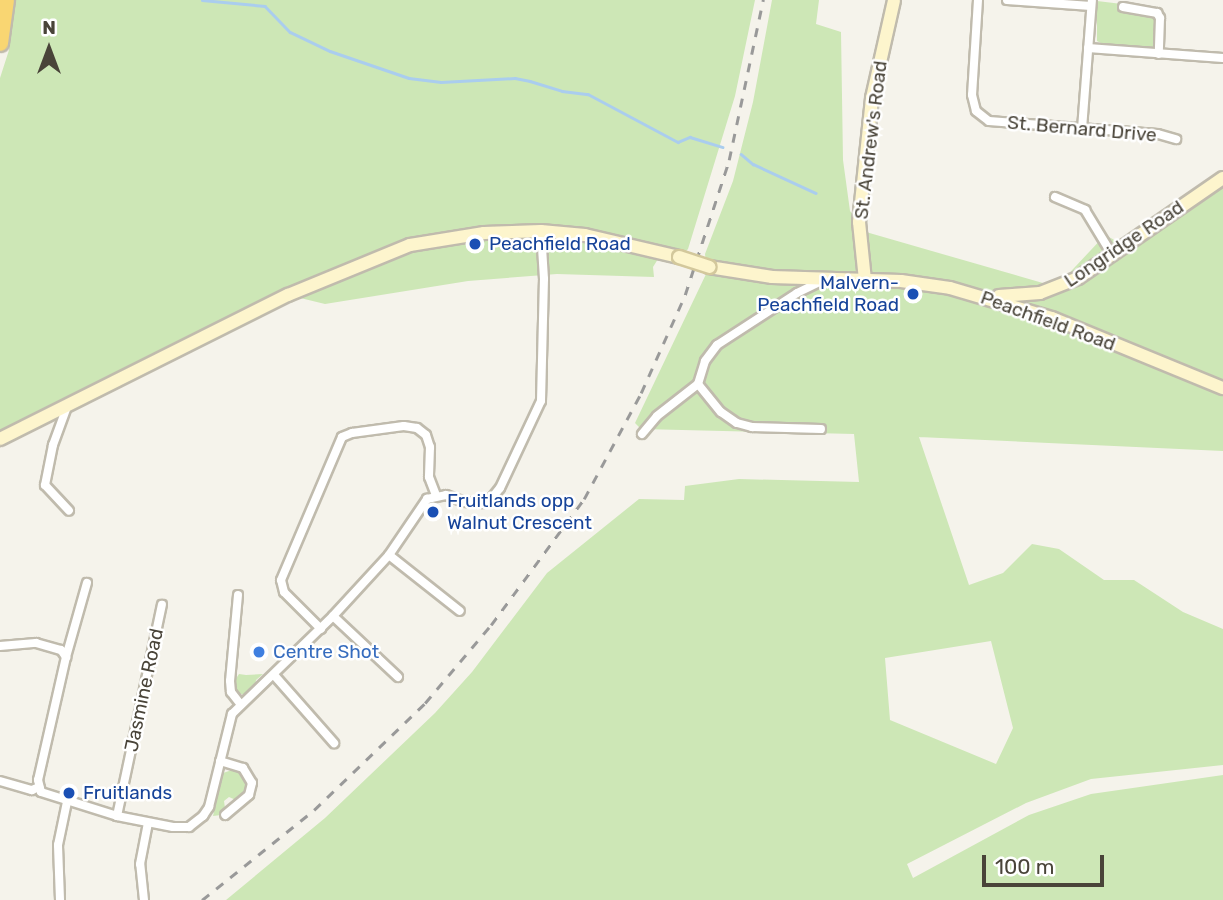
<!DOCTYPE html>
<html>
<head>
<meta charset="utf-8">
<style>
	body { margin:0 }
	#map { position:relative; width:1223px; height:900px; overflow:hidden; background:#f5f3eb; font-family:Rubik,sans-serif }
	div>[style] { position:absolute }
	.green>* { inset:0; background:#cde7b6 }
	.stream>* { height:2.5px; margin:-1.25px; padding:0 1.25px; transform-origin:1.25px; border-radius:1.25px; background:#aacdee }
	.roads { filter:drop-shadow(2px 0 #c0bbad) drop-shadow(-2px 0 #c0bbad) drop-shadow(0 2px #c0bbad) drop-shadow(0 -2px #c0bbad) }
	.street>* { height:8px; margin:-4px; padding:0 4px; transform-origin:4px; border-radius:4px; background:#fff }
	.secondary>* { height:12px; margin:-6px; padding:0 6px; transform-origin:6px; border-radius:6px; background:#fdf5cd }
	.highway>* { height:16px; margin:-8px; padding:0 8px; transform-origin:8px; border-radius:8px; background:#f9d672 }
	.rail>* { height:2.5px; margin-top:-1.25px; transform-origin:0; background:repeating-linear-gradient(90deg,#999 0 9px,transparent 0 18px) }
	.bridges { filter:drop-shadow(2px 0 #d3c89c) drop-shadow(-2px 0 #d3c89c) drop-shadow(0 2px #d3c89c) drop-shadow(0 -2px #d3c89c) }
	.secondary-bridge>* { height:12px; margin:-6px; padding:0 6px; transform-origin:6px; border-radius:6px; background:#fdf5cd }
	.dots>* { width:19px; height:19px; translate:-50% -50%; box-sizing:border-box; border:4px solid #fff; border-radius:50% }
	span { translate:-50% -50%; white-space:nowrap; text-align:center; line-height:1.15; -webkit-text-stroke:5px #fff; paint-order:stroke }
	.street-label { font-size:19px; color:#494439 }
	.transit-label { font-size:19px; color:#164399 }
	.left { translate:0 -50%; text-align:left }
	.right { translate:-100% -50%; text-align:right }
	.shop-label { font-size:19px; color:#366cbe }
	.north { position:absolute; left:14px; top:14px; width:70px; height:70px; -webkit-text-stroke:5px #fff; paint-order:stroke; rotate:0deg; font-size:19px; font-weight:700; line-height:28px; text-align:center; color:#494439 }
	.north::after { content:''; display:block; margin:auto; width:24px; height:32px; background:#494439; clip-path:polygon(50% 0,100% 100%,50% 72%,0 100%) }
	.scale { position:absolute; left:982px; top:855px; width:122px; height:32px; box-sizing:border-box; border:4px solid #494439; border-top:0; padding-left:9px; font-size:21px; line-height:24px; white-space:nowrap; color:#494439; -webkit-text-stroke:5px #fff; paint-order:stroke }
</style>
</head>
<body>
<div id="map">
	<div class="green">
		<i style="clip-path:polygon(15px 0,755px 0,735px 96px,688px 249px,677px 261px,658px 259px,653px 267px,654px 277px,557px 274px,468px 281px,325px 304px,288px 295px,0 439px,0 78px,9px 50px)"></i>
		<i style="clip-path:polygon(evenodd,772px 0,819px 0,816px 24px,841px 32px,843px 160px,850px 211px,866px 232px,1067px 290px,1111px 263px,1223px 183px,1223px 451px,919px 437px,969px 585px,1003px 573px,1032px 544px,1059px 549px,1104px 580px,1134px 580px,1183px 612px,1223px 629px,1223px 765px,1091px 779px,1026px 803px,907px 864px,913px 878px,1029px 815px,1091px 794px,1223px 775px,1223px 900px,226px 900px,325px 818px,435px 713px,472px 672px,547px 573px,639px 499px,684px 500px,685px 486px,739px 479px,859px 482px,854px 434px,641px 429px,635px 423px,707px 272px,705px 254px,733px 181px,753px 102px,772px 0,991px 641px,1013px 728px,996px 764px,890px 720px,885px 658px,991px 641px)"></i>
		<i style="clip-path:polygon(1097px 1px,1122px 4px,1122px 11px,1151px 13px,1158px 19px,1157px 44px,1153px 48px,1103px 44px,1097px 41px)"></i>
		<i style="clip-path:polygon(1105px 235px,1122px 244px,1060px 283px)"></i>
		<i style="clip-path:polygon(239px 674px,246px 675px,263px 674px,256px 680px,255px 687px,245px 695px,234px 692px,233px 683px)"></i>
		<i style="clip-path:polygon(235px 769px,241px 772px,249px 789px,238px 801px,229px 797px,224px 801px,225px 808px,221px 815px,213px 816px,223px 773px)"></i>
	</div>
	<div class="stream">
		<i style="left:202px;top:0;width:63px;rotate:5.4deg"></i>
		<i style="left:265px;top:6px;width:36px;rotate:46deg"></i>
		<i style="left:290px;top:32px;width:44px;rotate:25.4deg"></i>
		<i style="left:330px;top:51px;width:83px;rotate:18.9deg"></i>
		<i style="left:409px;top:78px;width:32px;rotate:7deg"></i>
		<i style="left:441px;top:82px;width:74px;rotate:-3.1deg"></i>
		<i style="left:515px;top:78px;width:15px;rotate:11deg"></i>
		<i style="left:530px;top:81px;width:34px;rotate:17deg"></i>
		<i style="left:562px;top:91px;width:26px;rotate:7deg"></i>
		<i style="left:588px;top:94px;width:102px;rotate:28.1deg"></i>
		<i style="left:678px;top:142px;width:13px;rotate:-23deg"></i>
		<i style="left:690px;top:137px;width:34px;rotate:17deg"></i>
		<i style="left:741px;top:154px;width:16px;rotate:40deg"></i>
		<i style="left:753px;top:164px;width:69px;rotate:24.7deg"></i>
	</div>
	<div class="roads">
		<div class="street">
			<i style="left:978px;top:0;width:95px;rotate:93.6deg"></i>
			<i style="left:972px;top:95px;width:16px;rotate:76deg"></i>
			<i style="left:976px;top:111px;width:16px;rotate:38deg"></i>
			<i style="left:989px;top:121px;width:169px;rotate:4.4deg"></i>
			<i style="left:1158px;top:134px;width:19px;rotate:16deg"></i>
			<i style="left:1007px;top:0;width:84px;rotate:4.1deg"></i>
			<i style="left:1123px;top:7px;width:35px;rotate:10deg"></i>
			<i style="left:1157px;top:13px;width:6px;rotate:59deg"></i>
			<i style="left:1160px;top:18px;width:36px;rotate:92deg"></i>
			<i style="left:1088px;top:48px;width:135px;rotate:4.2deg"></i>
			<i style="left:1082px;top:129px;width:129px;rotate:-85.6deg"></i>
			<i style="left:1055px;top:197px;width:33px;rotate:23deg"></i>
			<i style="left:1085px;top:210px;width:54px;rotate:58.7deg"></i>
			<i style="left:698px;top:384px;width:36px;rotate:51deg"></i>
			<i style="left:721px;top:412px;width:19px;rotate:35deg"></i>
			<i style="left:737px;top:423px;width:16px;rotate:15deg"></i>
			<i style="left:752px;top:427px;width:69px;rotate:1.7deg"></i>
			<i style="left:68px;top:404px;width:44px;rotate:110.1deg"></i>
			<i style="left:53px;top:445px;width:41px;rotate:101.3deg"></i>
			<i style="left:45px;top:485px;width:35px;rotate:47deg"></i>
			<i style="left:642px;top:434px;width:23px;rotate:-50deg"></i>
			<i style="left:657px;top:416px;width:52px;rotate:-38deg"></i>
			<i style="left:698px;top:384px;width:24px;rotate:-73deg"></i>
			<i style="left:705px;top:361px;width:20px;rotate:-53deg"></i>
			<i style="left:717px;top:345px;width:95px;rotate:-33deg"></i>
			<i style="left:797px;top:293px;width:28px;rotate:-26deg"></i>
			<i style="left:389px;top:555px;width:90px;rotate:38.3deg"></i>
			<i style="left:238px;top:595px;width:86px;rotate:95.3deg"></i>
			<i style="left:230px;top:681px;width:11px;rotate:85deg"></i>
			<i style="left:231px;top:692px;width:16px;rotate:52deg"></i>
			<i style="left:333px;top:616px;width:89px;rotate:43.2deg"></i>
			<i style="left:321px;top:629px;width:52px;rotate:-135deg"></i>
			<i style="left:284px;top:592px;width:12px;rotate:-104deg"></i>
			<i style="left:281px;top:580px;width:155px;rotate:-66.9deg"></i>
			<i style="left:342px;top:437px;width:11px;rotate:-22deg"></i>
			<i style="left:352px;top:433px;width:52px;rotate:-7.7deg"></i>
			<i style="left:404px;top:426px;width:13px;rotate:9deg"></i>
			<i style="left:417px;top:428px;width:11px;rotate:38deg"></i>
			<i style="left:426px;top:435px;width:13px;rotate:72deg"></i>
			<i style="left:430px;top:447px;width:30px;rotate:92deg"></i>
			<i style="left:429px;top:477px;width:19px;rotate:69deg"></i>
			<i style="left:0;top:646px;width:36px;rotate:-5deg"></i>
			<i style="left:36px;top:643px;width:26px;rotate:16deg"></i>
			<i style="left:61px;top:650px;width:9px;rotate:54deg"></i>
			<i style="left:66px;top:657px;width:126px;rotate:102.8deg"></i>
			<i style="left:38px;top:780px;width:12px;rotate:76deg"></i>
			<i style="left:41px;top:792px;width:80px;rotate:17.5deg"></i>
			<i style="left:117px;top:816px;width:57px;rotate:11.1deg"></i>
			<i style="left:173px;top:827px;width:16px"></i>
			<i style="left:189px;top:827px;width:18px;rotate:-38deg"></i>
			<i style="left:203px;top:816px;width:11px;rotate:-56deg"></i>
			<i style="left:209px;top:807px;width:96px;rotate:-76.1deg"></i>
			<i style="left:232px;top:714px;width:141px;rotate:-44.1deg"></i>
			<i style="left:333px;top:616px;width:83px;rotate:-47.4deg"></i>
			<i style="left:389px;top:555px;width:68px;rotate:-55.8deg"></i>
			<i style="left:427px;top:499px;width:19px;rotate:-12deg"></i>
			<i style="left:446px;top:495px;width:19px;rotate:21deg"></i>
			<i style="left:464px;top:502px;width:18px;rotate:3deg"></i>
			<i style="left:482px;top:503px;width:10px;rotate:-24deg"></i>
			<i style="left:491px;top:499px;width:14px;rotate:-51deg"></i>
			<i style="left:500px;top:488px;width:96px;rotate:-64.8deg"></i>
			<i style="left:541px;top:401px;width:122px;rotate:-88.6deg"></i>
			<i style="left:544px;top:279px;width:48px;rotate:-93.6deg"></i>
			<i style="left:66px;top:657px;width:77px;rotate:-74.2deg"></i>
			<i style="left:274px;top:675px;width:91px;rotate:48.6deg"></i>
			<i style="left:220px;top:761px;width:24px;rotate:17deg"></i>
			<i style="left:243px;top:768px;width:17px;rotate:59deg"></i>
			<i style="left:252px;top:783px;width:12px;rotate:104deg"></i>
			<i style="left:249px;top:795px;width:31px;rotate:140deg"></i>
			<i style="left:0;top:781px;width:33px;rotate:16deg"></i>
			<i style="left:32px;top:790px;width:8px;rotate:-23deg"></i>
			<i style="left:117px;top:816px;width:216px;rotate:-78deg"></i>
			<i style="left:60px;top:900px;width:55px;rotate:-92.1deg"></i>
			<i style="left:58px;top:845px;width:44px;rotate:-78.2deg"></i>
			<i style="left:144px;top:900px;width:36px;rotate:-96deg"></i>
			<i style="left:140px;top:864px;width:42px;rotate:-79deg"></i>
		</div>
		<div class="secondary">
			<i style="left:709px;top:267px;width:64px;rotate:9deg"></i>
			<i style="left:772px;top:277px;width:129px;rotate:1.8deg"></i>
			<i style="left:901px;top:281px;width:49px;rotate:8.1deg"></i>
			<i style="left:950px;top:288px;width:106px;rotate:16.4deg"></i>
			<i style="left:1052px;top:318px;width:185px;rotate:22.3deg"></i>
			<i style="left:865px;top:280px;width:58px;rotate:-95.9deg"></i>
			<i style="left:859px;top:222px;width:125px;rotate:-84deg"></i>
			<i style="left:872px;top:98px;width:100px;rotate:-77.3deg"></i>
			<i style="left:999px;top:296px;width:41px;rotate:-4.2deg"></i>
			<i style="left:1040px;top:293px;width:41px;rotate:-21.5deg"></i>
			<i style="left:1078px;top:278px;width:176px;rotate:-34.6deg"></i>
			<i style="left:0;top:439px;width:322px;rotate:-26.6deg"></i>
			<i style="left:288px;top:295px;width:132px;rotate:-22.3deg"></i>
			<i style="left:410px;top:245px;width:75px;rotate:-9.2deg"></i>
			<i style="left:484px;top:233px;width:57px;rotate:-2deg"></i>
			<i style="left:541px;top:231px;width:44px;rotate:5.2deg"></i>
			<i style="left:585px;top:235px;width:97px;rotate:13.2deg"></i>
		</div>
		<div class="highway">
			<i style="left:0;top:43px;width:43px;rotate:-82.1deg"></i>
		</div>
	</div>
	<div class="rail">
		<i style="left:202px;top:900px;width:144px;rotate:-38.8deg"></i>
		<i style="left:314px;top:810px;width:154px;rotate:-43.9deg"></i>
		<i style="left:425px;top:703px;width:102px;rotate:-49.8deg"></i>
		<i style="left:491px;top:625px;width:157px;rotate:-53.6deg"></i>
		<i style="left:584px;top:499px;width:120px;rotate:-61.7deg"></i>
		<i style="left:641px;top:393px;width:107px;rotate:-65.8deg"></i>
		<i style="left:685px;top:295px;width:142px;rotate:-71.9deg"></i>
		<i style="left:729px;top:160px;width:164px;rotate:-78deg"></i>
	</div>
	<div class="bridges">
		<div class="secondary-bridge">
			<i style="left:679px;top:257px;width:32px;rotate:18deg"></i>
		</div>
	</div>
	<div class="dots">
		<i style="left:475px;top:244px;background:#1a4fb4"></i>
		<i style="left:913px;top:294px;background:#1a4fb4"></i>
		<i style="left:433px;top:512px;background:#1a4fb4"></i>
		<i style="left:259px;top:652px;background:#3f7fe0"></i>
		<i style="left:69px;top:793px;background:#1a4fb4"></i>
	</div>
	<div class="street-label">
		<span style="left:1082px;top:129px;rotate:5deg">St. Bernard Drive</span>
		<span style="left:871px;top:140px;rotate:-83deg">St. Andrew's Road</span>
		<span style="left:1124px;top:244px;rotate:-34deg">Longridge Road</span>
		<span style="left:1048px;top:321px;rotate:20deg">Peachfield Road</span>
		<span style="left:144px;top:690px;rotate:-78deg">Jasmine Road</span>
	</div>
	<div class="transit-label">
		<span class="left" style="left:489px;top:244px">Peachfield Road</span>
		<span class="right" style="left:899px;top:294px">Malvern-<br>Peachfield Road</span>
		<span class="left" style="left:447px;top:512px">Fruitlands opp<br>Walnut Crescent</span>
		<span class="left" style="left:83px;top:793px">Fruitlands</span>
	</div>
	<div class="shop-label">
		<span class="left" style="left:273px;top:652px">Centre Shot</span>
	</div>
	<div class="north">N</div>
	<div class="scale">100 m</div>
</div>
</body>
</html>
